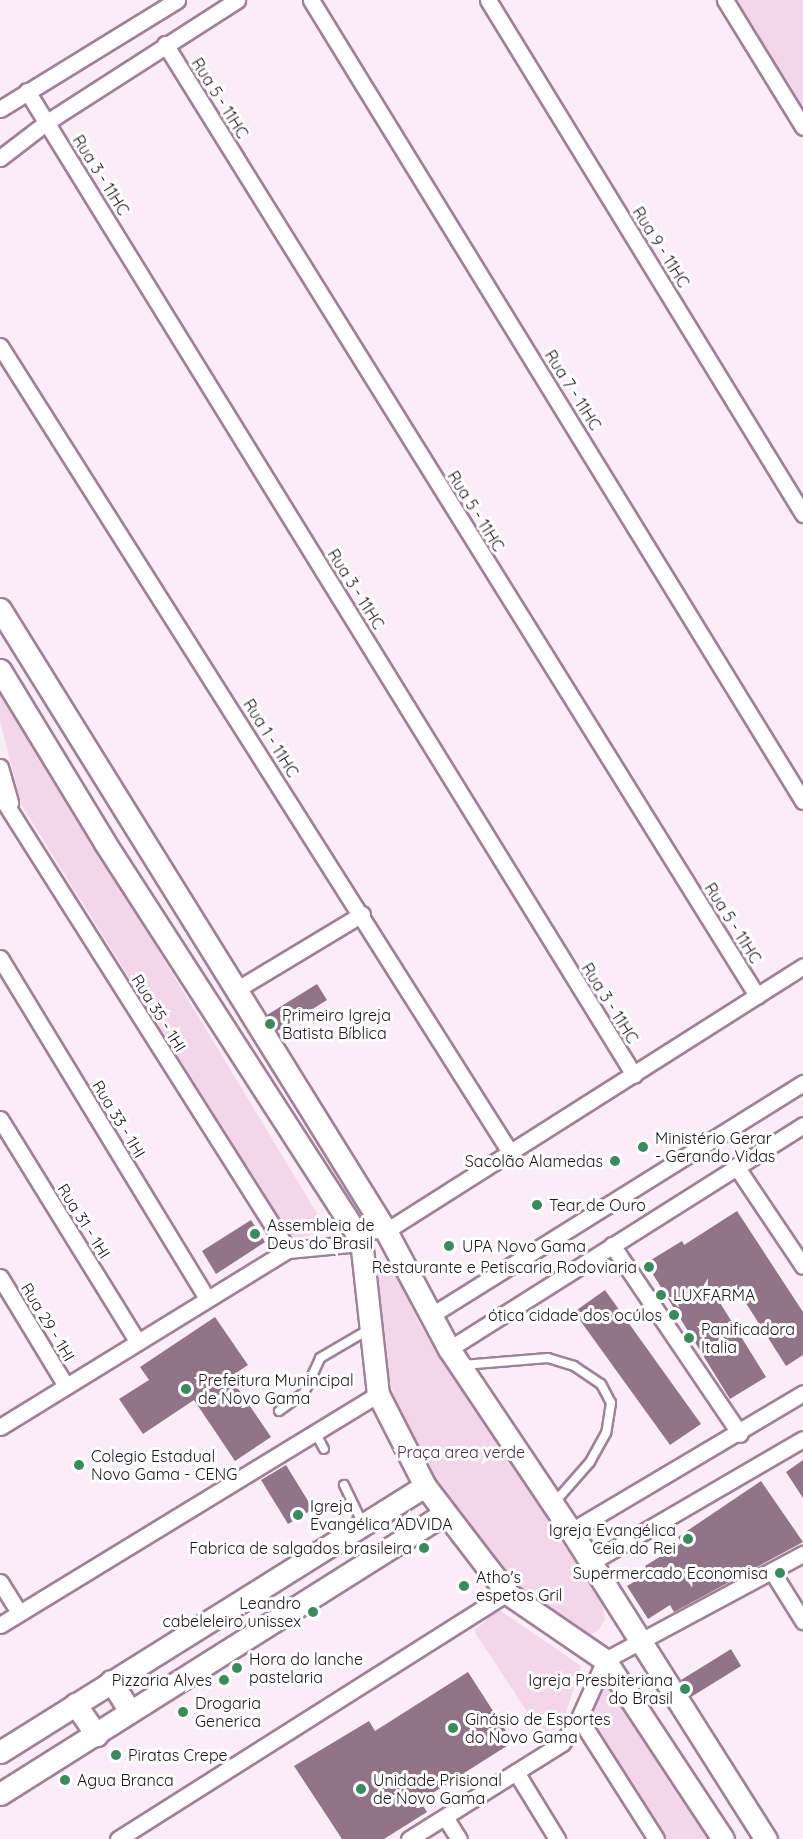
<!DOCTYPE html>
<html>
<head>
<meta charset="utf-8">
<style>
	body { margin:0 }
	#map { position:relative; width:803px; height:1839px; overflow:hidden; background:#fbedf7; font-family:Quicksand,sans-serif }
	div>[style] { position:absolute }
	.green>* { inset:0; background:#f3d6ea }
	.building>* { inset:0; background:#927489 }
	.roads { filter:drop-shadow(2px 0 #a08197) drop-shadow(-2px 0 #a08197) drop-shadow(0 2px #a08197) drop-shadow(0 -2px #a08197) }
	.lane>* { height:8px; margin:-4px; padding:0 4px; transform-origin:4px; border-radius:4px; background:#fff }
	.street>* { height:15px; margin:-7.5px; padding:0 7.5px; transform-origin:7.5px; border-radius:7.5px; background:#fff }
	.secondary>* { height:21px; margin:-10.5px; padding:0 10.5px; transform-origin:10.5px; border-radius:10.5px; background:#fff }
	.dots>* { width:16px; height:16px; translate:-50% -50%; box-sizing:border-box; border:3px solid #fff; border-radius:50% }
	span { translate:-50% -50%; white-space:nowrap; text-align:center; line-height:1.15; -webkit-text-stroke:6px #fff; paint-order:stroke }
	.street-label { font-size:16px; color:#1f131c }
	.poi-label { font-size:16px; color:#1f131c }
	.left { translate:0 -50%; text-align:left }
	.right { translate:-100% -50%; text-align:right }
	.park-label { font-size:16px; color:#532a49 }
</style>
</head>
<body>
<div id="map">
	<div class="green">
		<i style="clip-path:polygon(714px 0,803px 0,803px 139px)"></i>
		<i style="clip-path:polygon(0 688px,327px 1230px,293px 1240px,22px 806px,0 721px)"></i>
		<i style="clip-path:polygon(391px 1261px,419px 1323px,603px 1605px,605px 1619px,598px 1631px,583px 1638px,509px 1584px,472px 1541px,427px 1470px,394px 1396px,375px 1328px,371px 1269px)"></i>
		<i style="clip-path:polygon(498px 1609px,581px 1666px,562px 1725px,543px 1736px,474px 1631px)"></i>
		<i style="clip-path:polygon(604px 1680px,621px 1693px,714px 1839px,667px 1839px,589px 1719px)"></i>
	</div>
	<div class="building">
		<i style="clip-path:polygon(317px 984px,327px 1000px,277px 1031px,267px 1015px)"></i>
		<i style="clip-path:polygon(737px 1211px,803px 1312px,803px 1355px,786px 1366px,735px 1286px,717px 1298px,766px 1377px,730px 1399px,646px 1263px,682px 1241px,684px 1245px)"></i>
		<i style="clip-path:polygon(251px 1220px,265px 1242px,216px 1274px,202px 1251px)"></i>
		<i style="clip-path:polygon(605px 1290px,701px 1424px,670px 1445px,574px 1312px)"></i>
		<i style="clip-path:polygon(215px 1317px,248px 1365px,230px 1377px,271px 1437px,235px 1461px,194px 1400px,143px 1434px,119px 1399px,149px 1380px,140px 1367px)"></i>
		<i style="clip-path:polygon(803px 1460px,803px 1498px,786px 1472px)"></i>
		<i style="clip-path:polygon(286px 1465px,313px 1509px,288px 1524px,261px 1480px)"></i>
		<i style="clip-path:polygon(761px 1481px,803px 1542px,674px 1612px,670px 1605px,648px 1619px,627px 1586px,649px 1573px,645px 1566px,682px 1543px,678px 1537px)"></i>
		<i style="clip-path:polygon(731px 1649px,741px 1666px,691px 1697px,681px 1680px)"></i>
		<i style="clip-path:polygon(468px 1672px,513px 1742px,420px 1801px,427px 1812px,384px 1839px,342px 1839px,294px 1766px,369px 1721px,375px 1731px)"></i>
	</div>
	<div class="roads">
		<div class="lane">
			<i style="left:463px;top:1365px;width:85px;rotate:-4.7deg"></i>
			<i style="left:548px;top:1358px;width:27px;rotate:17deg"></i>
			<i style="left:574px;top:1366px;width:32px;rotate:34deg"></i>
			<i style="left:601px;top:1384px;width:21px;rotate:62deg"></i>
			<i style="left:611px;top:1403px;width:30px;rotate:99deg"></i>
			<i style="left:606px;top:1433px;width:33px;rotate:119deg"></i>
			<i style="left:590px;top:1462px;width:55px;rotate:131.3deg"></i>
			<i style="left:279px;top:1411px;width:31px;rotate:-36deg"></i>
			<i style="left:304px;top:1393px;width:38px;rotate:-65deg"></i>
			<i style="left:320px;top:1358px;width:56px;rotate:-30.3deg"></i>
			<i style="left:315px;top:1432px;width:19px;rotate:62deg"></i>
			<i style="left:344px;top:1485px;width:43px;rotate:64deg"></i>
		</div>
		<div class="street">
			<i style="left:311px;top:0;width:940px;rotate:58.44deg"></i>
			<i style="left:488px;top:0;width:603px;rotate:58.5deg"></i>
			<i style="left:725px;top:0;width:149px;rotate:58.4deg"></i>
			<i style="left:165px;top:44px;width:1121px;rotate:58.12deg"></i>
			<i style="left:27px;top:91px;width:1156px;rotate:58.33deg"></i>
			<i style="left:0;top:109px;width:208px;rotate:-31.6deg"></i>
			<i style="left:0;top:158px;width:59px;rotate:-37.5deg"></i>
			<i style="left:47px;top:122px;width:226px;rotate:-32.7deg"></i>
			<i style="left:0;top:346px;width:954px;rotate:57.68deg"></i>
			<i style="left:0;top:767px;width:37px;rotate:74deg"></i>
			<i style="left:0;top:795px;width:538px;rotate:57.67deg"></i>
			<i style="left:0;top:958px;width:399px;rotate:58.7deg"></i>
			<i style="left:236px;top:990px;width:147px;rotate:-31.1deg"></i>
			<i style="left:0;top:1119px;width:261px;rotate:58.3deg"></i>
			<i style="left:736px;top:1166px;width:120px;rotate:56.2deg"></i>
			<i style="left:612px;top:1245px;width:228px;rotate:55.9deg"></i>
			<i style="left:0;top:1277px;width:127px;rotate:58.8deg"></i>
			<i style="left:430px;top:1316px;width:440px;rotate:-32deg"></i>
			<i style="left:449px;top:1349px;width:419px;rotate:-32.3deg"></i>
			<i style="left:0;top:1427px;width:338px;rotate:-31.6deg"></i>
			<i style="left:288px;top:1250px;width:62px;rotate:-5.5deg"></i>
			<i style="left:350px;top:1244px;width:26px;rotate:-32deg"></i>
			<i style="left:372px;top:1230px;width:14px;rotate:4deg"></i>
			<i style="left:386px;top:1231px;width:494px;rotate:-32.4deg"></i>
			<i style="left:571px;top:1531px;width:270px;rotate:-30.7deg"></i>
			<i style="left:590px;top:1563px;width:246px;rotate:-30.2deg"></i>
			<i style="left:773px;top:1573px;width:57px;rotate:58deg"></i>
			<i style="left:0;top:1582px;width:36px;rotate:58deg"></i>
			<i style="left:0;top:1625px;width:443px;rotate:-31.4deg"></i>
			<i style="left:579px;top:1718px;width:143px;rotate:57.5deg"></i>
			<i style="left:516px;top:1772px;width:79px;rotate:58.5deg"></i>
			<i style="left:445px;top:1817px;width:26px;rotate:58deg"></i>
			<i style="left:118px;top:1839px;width:460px;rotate:-32.3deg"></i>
			<i style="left:409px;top:1839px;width:181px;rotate:-32.1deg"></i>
			<i style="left:562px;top:1743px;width:30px;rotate:-56deg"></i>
			<i style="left:579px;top:1718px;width:64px;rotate:-65.9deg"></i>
			<i style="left:605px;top:1660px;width:225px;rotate:-28.2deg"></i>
		</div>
		<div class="secondary">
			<i style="left:0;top:609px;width:732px;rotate:58.18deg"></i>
			<i style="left:386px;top:1231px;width:134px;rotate:61.9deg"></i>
			<i style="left:449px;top:1349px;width:219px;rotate:56.2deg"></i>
			<i style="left:571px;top:1531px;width:365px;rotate:57.7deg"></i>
			<i style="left:0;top:670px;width:202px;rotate:58.7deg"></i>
			<i style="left:105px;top:843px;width:472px;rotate:57.2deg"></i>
			<i style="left:361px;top:1240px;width:155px;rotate:83.7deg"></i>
			<i style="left:378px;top:1394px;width:103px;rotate:62.9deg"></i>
			<i style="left:425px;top:1486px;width:135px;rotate:52.5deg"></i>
			<i style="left:507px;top:1593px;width:119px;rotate:34.4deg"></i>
			<i style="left:605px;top:1660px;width:214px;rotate:56.6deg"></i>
			<i style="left:111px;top:1681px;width:36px;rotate:58deg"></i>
			<i style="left:75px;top:1704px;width:38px;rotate:55deg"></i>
			<i style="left:0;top:1752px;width:501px;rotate:-32.04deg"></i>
			<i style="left:0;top:1794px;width:525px;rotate:-32.24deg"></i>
		</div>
	</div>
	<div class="dots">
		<i style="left:270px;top:1024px;background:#378b5d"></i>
		<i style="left:643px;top:1147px;background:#378b5d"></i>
		<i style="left:615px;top:1161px;background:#378b5d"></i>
		<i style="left:537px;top:1205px;background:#378b5d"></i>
		<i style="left:255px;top:1234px;background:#378b5d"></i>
		<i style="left:449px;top:1246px;background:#378b5d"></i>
		<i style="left:649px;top:1267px;background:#378b5d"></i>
		<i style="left:661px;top:1295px;background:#378b5d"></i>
		<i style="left:674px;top:1315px;background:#378b5d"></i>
		<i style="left:689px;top:1338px;background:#378b5d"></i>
		<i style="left:186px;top:1389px;background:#378b5d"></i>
		<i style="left:79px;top:1465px;background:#378b5d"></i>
		<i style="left:298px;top:1515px;background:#378b5d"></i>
		<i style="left:688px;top:1539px;background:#378b5d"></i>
		<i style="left:424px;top:1548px;background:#378b5d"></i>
		<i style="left:780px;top:1573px;background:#378b5d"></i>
		<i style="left:464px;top:1586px;background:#378b5d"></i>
		<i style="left:313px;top:1612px;background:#378b5d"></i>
		<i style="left:237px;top:1668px;background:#378b5d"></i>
		<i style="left:224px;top:1680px;background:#378b5d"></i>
		<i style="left:685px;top:1689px;background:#378b5d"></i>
		<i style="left:183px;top:1712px;background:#378b5d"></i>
		<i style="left:453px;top:1728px;background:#378b5d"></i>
		<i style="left:116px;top:1755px;background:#378b5d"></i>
		<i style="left:65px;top:1780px;background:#378b5d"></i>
		<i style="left:361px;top:1789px;background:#378b5d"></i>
	</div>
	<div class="street-label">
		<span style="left:220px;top:98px;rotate:58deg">Rua 5 - 11HC</span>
		<span style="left:101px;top:175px;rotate:58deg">Rua 3 - 11HC</span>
		<span style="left:661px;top:247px;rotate:58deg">Rua 9 - 11HC</span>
		<span style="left:573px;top:390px;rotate:58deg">Rua 7 - 11HC</span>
		<span style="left:476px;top:511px;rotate:58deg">Rua 5 - 11HC</span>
		<span style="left:356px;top:589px;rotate:58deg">Rua 3 - 11HC</span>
		<span style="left:271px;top:738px;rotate:58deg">Rua 1 - 11HC</span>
		<span style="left:733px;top:923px;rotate:58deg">Rua 5 - 11HC</span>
		<span style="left:610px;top:1003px;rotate:58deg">Rua 3 - 11HC</span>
		<span style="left:159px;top:1013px;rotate:58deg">Rua 35 - 1HI</span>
		<span style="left:119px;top:1119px;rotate:59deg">Rua 33 - 1HI</span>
		<span style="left:84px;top:1221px;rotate:58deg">Rua 31 - 1HI</span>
		<span style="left:48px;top:1322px;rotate:59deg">Rua 29 - 1HI</span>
	</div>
	<div class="poi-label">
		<span class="left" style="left:282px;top:1024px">Primeira Igreja<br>Batista Bíblica</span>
		<span class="left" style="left:655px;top:1147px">Ministério Gerar<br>- Gerando Vidas</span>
		<span class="right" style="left:603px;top:1161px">Sacolão Alamedas</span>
		<span class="left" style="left:549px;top:1205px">Tear de Ouro</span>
		<span class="left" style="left:267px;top:1234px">Assembleia de<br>Deus do Brasil</span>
		<span class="left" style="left:462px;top:1246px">UPA Novo Gama</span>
		<span class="right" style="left:637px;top:1267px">Restaurante e Petiscaria Rodoviaria</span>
		<span class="left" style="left:673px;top:1295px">LUXFARMA</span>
		<span class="right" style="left:662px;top:1315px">ótica cidade dos ocúlos</span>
		<span class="left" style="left:701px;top:1338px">Panificadora<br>Italia</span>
		<span class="left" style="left:198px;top:1389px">Prefeitura Munincipal<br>de Novo Gama</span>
		<span class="left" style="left:91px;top:1465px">Colegio Estadual<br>Novo Gama - CENG</span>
		<span class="left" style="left:310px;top:1515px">Igreja<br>Evangélica ADVIDA</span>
		<span class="right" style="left:676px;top:1539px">Igreja Evangélica<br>Ceia do Rei</span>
		<span class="right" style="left:412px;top:1548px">Fabrica de salgados brasileira</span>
		<span class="right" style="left:768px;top:1573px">Supermercado Economisa</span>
		<span class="left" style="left:476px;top:1586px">Atho's<br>espetos Gril</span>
		<span class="right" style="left:301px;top:1612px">Leandro<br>cabeleleiro unissex</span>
		<span class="left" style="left:249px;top:1668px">Hora do lanche<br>pastelaria</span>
		<span class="right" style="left:212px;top:1680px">Pizzaria Alves</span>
		<span class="right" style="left:673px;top:1689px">Igreja Presbiteriana<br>do Brasil</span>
		<span class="left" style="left:195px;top:1712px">Drogaria<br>Generica</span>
		<span class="left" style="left:465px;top:1728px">Ginásio de Esportes<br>do Novo Gama</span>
		<span class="left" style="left:128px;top:1755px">Piratas Crepe</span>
		<span class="left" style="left:77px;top:1780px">Agua Branca</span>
		<span class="left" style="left:373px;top:1789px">Unidade Prisional<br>de Novo Gama</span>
	</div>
	<div class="park-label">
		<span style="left:461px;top:1452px">Praça area verde</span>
	</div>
</div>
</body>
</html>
